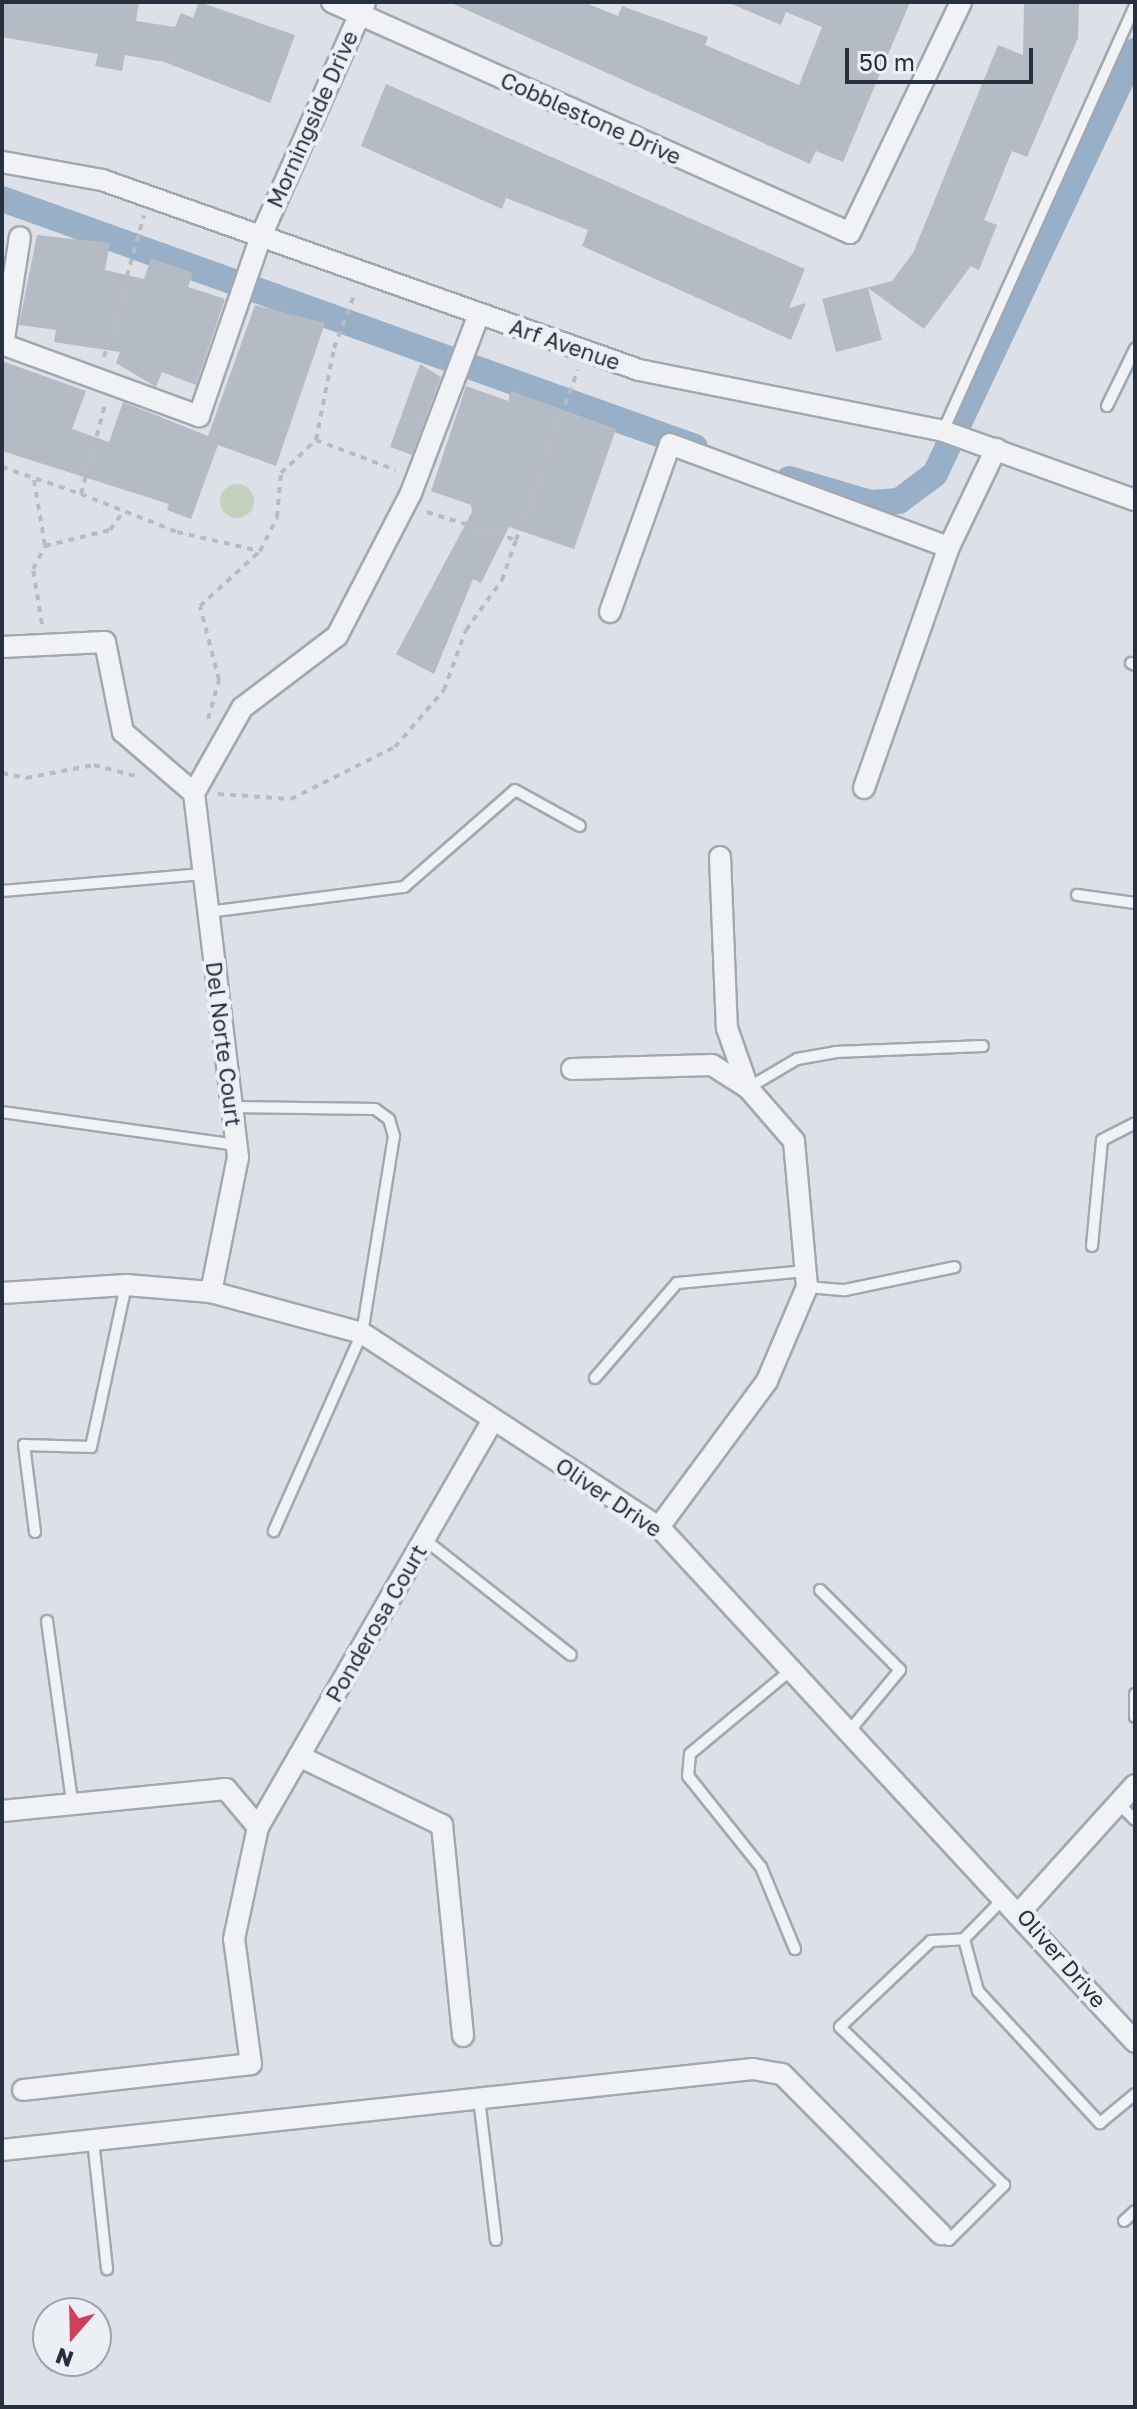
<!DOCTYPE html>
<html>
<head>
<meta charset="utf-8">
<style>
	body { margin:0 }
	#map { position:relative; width:1137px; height:2409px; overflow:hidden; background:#dde1e7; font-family:"Golos Text",sans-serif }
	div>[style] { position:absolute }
	.green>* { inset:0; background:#c3d1be }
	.round { border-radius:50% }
	.canal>* { height:26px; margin:-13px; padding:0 13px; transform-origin:13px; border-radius:13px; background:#97b0c8 }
	.building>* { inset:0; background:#b4bbc4 }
	.path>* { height:4px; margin-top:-2px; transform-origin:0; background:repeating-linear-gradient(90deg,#b7bcc2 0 6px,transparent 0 12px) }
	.roads { filter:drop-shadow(2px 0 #a2a8b1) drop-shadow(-2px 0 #a2a8b1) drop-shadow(0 2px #a2a8b1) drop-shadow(0 -2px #a2a8b1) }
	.lane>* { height:10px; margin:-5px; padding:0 5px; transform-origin:5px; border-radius:5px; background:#f0f2f5 }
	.street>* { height:20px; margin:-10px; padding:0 10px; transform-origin:10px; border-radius:10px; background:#f0f2f5 }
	span { translate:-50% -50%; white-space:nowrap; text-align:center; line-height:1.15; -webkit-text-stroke:8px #ecf0f5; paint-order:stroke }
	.street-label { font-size:22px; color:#26303e }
	.frame { position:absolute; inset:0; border:4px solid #26303e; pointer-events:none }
	.north { position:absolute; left:32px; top:2297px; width:80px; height:80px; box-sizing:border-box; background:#ecf0f5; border:2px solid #9da3ac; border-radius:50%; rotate:200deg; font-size:22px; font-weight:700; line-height:32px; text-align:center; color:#26303e }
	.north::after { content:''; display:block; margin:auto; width:28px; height:36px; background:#cf405a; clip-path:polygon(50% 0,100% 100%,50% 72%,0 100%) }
	.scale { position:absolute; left:845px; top:48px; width:188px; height:36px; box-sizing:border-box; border:4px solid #26303e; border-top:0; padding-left:10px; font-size:24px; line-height:28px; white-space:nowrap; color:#26303e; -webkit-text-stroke:6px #ecf0f5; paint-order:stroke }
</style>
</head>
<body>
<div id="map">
	<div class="green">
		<i class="round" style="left:220px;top:484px;width:34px;height:34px"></i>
	</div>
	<div class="canal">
		<i style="left:2px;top:199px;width:736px;rotate:19.69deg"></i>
		<i style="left:789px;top:479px;width:85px;rotate:16.3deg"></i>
		<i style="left:871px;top:503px;width:28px;rotate:-4deg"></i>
		<i style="left:899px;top:501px;width:45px;rotate:-36.9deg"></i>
		<i style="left:935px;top:474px;width:468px;rotate:-64.7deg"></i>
	</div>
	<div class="building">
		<i style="clip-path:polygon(2px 2px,139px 2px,136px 21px,175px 27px,181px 13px,193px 18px,199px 2px,295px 35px,270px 103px,164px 62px,125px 55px,122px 71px,95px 66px,98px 54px,2px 37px)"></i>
		<i style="clip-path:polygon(449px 2px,583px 2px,618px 16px,622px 6px,708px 37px,705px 45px,799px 85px,822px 27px,786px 12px,781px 25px,727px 2px,910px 2px,843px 162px,816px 151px,810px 164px)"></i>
		<i style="clip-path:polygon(1024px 2px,1079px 2px,1078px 38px,1027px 157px,1012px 151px,984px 220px,997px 225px,979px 270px,971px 266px,924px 329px,868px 288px,882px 340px,836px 352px,822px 299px,892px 281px,913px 253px,998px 45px,1023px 55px)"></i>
		<i style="clip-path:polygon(386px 84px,805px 269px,789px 308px,806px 303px,791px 340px,582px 246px,588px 230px,506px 198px,502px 209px,361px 146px)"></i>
		<i style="clip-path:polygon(37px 235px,110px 243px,105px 270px,144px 279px,151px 258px,193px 273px,188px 287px,225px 299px,196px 385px,162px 372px,156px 387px,116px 363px,120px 352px,54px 342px,56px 330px,19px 325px)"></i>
		<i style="clip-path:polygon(255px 305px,325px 323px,276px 466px,218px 445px,191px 519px,167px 510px,169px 504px,2px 451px,2px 361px,86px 391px,72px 429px,109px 442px,123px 402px,208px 436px)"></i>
		<i style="clip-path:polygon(420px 364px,441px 377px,412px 455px,390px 447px)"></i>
		<i style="clip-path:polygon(466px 386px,508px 401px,511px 391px,616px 429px,574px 549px,509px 527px,481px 583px,473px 579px,434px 674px,396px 654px,472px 512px,471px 505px,431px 491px)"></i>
	</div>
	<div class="path">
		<i style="left:104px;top:357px;width:147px;rotate:-74.2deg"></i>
		<i style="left:316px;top:440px;width:85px;rotate:20.6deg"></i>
		<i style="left:2px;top:467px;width:83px;rotate:18.9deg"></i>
		<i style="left:81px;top:494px;width:92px;rotate:-74.9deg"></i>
		<i style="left:34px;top:480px;width:67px;rotate:80.5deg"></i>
		<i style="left:45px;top:546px;width:67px;rotate:-13.8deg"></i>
		<i style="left:110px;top:530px;width:24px;rotate:-54deg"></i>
		<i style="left:81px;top:494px;width:103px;rotate:21.6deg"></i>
		<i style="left:177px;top:532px;width:85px;rotate:12.9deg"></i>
		<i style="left:260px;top:551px;width:38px;rotate:-63deg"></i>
		<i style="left:277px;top:517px;width:44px;rotate:-84.8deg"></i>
		<i style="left:281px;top:473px;width:48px;rotate:-43.3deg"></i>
		<i style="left:316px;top:440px;width:94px;rotate:-78.9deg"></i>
		<i style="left:334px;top:348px;width:59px;rotate:-69.1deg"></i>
		<i style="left:427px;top:512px;width:93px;rotate:17.5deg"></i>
		<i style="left:516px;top:540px;width:181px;rotate:-70deg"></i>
		<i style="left:42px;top:624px;width:56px;rotate:-99.3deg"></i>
		<i style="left:33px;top:569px;width:26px;rotate:-62deg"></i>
		<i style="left:208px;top:719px;width:41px;rotate:-74.2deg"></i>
		<i style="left:219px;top:680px;width:76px;rotate:-104.4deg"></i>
		<i style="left:200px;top:606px;width:81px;rotate:-42.5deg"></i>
		<i style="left:2px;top:773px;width:25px;rotate:12deg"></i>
		<i style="left:26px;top:778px;width:69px;rotate:-10.8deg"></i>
		<i style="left:94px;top:765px;width:47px;rotate:14.9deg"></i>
		<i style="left:218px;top:794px;width:73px;rotate:3.9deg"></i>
		<i style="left:291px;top:799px;width:116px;rotate:-26.6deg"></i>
		<i style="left:395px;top:747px;width:75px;rotate:-49.3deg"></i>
		<i style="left:444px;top:690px;width:64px;rotate:-69.9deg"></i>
		<i style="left:466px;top:630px;width:62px;rotate:-54.2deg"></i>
		<i style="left:502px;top:580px;width:42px;rotate:-70.7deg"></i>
	</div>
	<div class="roads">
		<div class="lane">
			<i style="left:1107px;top:406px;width:64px;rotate:-63.8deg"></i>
			<i style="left:943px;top:431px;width:466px;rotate:-65.7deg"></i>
			<i style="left:1131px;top:663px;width:4px;rotate:27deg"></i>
			<i style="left:2px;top:891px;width:202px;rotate:-4.8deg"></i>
			<i style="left:1077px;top:895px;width:59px;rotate:7.9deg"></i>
			<i style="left:208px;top:912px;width:198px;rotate:-7.3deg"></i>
			<i style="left:404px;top:887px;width:147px;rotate:-41.1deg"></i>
			<i style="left:515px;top:790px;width:74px;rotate:29deg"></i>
			<i style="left:748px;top:1088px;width:57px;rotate:-30.6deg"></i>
			<i style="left:797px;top:1059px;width:39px;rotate:-10deg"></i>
			<i style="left:835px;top:1052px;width:148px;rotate:-2.3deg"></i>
			<i style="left:232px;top:1107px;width:143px;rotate:0.8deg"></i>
			<i style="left:375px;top:1109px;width:17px;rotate:36deg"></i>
			<i style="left:389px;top:1119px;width:18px;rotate:74deg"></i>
			<i style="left:394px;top:1136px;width:200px;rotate:99.2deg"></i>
			<i style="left:362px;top:1333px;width:217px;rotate:114deg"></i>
			<i style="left:2px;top:1112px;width:237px;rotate:8deg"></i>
			<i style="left:1092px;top:1246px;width:106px;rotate:-84.6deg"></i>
			<i style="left:1102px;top:1140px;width:37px;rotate:-27deg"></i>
			<i style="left:807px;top:1287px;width:38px;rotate:5deg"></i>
			<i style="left:845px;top:1290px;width:112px;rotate:-11.8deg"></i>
			<i style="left:595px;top:1378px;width:125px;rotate:-49.2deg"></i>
			<i style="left:677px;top:1283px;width:130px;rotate:-5.3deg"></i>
			<i style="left:35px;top:1532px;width:88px;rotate:-97.2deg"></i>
			<i style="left:24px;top:1445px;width:67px;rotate:1.7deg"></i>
			<i style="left:91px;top:1447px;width:166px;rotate:-77.8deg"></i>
			<i style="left:424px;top:1539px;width:187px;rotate:38.3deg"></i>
			<i style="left:820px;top:1590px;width:113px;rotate:45deg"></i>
			<i style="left:900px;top:1670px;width:77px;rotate:129.7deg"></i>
			<i style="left:47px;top:1621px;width:182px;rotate:82.1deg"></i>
			<i style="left:791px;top:1670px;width:131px;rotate:140.3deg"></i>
			<i style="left:690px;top:1754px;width:22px;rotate:95deg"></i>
			<i style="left:688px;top:1776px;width:117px;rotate:51.3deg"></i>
			<i style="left:761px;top:1867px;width:89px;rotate:67.5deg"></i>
			<i style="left:1135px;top:1694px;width:23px;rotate:90deg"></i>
			<i style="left:1118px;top:1803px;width:24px;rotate:45deg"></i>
			<i style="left:964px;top:1939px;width:54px;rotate:74.9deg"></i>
			<i style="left:978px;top:1991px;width:180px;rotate:47.3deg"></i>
			<i style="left:1100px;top:2123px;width:45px;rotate:-39.6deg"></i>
			<i style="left:479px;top:2098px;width:143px;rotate:83.2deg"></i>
			<i style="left:93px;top:2140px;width:130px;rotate:83.8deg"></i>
			<i style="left:1124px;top:2221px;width:15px;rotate:-42deg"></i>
			<i style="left:941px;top:2234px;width:10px;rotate:37deg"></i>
			<i style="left:949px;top:2240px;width:78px;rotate:-45deg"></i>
			<i style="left:1004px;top:2185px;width:228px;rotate:-136.1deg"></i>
			<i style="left:840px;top:2027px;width:125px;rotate:-43.4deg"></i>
			<i style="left:931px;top:1941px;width:33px;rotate:-3deg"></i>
			<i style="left:964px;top:1939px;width:56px;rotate:-45.7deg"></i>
		</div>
		<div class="street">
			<i style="left:332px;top:2px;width:567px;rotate:24.03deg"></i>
			<i style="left:850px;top:233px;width:256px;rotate:-64.3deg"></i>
			<i style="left:2px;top:162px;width:102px;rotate:10.2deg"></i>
			<i style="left:102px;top:180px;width:570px;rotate:19.48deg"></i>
			<i style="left:639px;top:370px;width:310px;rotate:11.3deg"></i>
			<i style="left:943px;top:431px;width:204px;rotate:19.8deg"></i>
			<i style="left:2px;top:344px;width:210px;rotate:20.1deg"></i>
			<i style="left:199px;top:416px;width:190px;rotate:-71deg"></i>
			<i style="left:261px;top:236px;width:256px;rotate:-66deg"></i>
			<i style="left:3px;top:345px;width:109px;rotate:-81.1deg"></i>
			<i style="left:610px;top:612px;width:178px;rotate:-70.3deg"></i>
			<i style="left:670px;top:444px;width:297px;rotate:20.3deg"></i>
			<i style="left:2px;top:647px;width:103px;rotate:-2.8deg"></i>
			<i style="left:105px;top:642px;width:92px;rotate:78.7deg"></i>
			<i style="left:123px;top:732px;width:94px;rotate:40.7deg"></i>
			<i style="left:864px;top:788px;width:256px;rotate:-70.6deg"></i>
			<i style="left:949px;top:547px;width:109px;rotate:-64.4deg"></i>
			<i style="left:194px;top:793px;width:98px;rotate:-60.5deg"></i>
			<i style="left:242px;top:708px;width:119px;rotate:-37.2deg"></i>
			<i style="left:337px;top:636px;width:161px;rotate:-62.6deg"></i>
			<i style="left:411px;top:493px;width:191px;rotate:-69.2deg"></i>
			<i style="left:194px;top:793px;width:367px;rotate:83.1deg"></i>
			<i style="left:238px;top:1157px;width:138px;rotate:101.3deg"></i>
			<i style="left:720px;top:857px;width:171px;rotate:87.7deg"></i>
			<i style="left:727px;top:1028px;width:64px;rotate:70.7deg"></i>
			<i style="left:572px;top:1069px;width:140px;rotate:-1.6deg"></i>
			<i style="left:712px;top:1065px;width:43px;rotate:32.6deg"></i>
			<i style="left:748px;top:1088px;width:70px;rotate:49deg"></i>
			<i style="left:794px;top:1141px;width:147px;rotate:84.9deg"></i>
			<i style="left:807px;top:1287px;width:102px;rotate:113.1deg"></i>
			<i style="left:767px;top:1381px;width:182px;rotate:126.5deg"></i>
			<i style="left:2px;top:1293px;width:124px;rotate:-3.7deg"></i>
			<i style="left:126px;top:1285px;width:85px;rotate:4.7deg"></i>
			<i style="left:211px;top:1292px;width:156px;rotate:15.2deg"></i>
			<i style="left:362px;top:1333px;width:355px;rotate:33.2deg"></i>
			<i style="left:659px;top:1527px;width:701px;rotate:47.25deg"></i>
			<i style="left:299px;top:1756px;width:159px;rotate:25.8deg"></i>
			<i style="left:442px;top:1825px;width:212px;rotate:84.3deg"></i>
			<i style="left:2px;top:1811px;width:225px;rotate:-5.6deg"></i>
			<i style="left:226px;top:1789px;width:50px;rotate:49.9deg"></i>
			<i style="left:1021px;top:1911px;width:170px;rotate:-47.9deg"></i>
			<i style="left:23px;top:2090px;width:229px;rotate:-6.5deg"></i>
			<i style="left:251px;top:2064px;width:126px;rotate:-97.7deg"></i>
			<i style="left:234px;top:1939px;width:115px;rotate:-77.9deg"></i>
			<i style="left:258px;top:1827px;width:470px;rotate:-60deg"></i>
			<i style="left:2px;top:2150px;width:755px;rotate:-6.16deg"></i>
			<i style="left:753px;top:2069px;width:29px;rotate:10deg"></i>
			<i style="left:782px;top:2074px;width:226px;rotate:45.2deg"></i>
		</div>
	</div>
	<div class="street-label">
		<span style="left:591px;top:118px;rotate:24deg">Cobblestone Drive</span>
		<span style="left:312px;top:119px;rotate:-66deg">Morningside Drive</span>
		<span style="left:565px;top:344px;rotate:19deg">Arf Avenue</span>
		<span style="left:224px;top:1044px;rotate:83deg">Del Norte Court</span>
		<span style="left:609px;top:1497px;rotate:34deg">Oliver Drive</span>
		<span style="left:376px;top:1623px;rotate:-60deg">Ponderosa Court</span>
		<span style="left:1062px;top:1958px;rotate:49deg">Oliver Drive</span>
	</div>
	<div class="frame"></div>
	<div class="north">N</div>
	<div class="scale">50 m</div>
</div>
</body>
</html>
